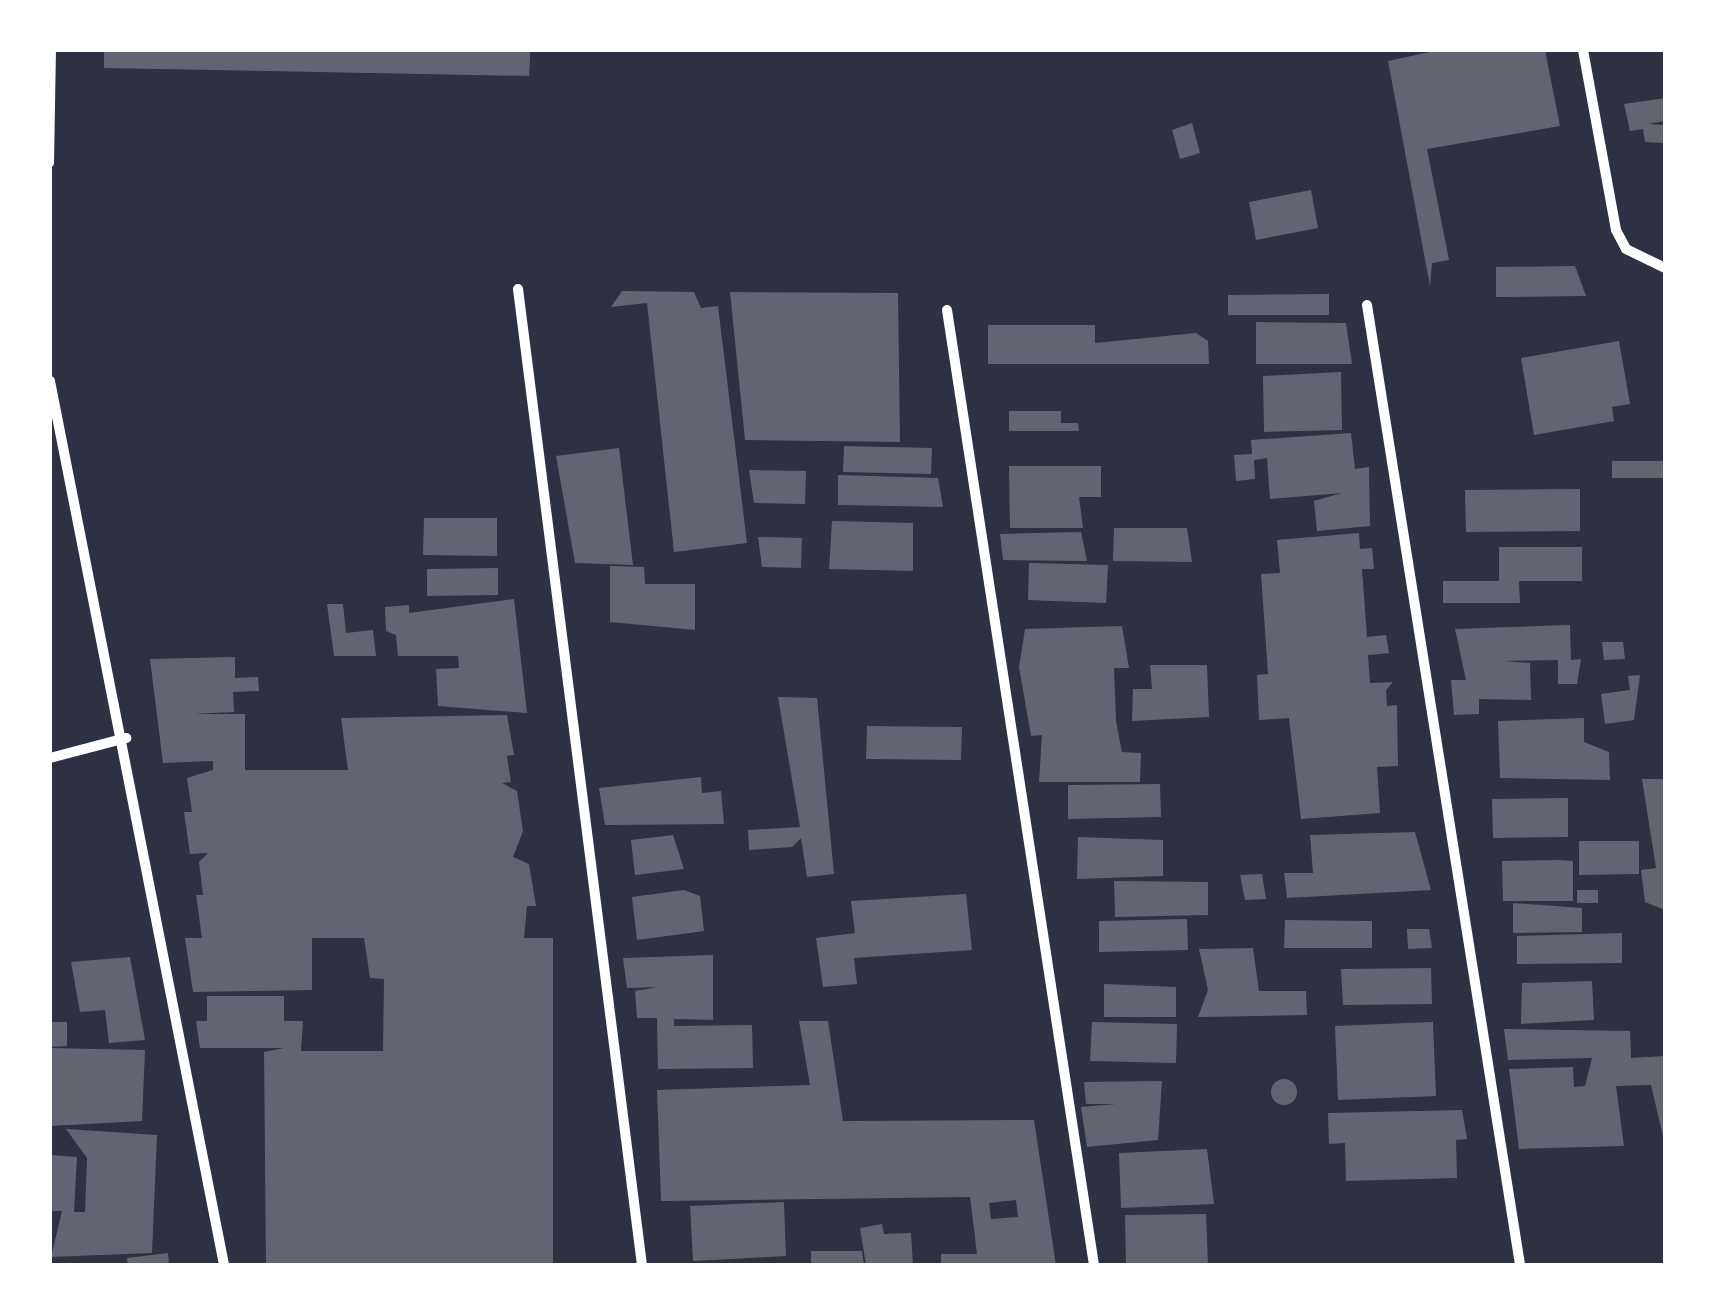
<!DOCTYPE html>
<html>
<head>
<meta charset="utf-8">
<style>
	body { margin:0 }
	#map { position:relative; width:1715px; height:1315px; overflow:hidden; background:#2d3142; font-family:"Public Sans",sans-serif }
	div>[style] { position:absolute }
	.building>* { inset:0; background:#626471 }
	.round { border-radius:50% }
	.service>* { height:8px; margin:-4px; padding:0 4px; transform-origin:4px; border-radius:4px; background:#fff }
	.minor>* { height:10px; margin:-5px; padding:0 5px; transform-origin:5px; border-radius:5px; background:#fff }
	span { translate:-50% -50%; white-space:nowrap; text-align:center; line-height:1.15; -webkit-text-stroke:8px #fff; paint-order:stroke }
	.frame { position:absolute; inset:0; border:52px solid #fff; pointer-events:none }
</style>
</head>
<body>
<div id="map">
	<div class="building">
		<i style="clip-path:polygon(104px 50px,530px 50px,530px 58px,529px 76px,104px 68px)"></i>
		<i style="clip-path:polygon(1439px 50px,1545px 50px,1560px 126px,1427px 149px,1449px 260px,1432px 263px,1430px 286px,1388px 61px)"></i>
		<i style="clip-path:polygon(1665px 98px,1665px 121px,1648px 124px,1665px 125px,1665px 143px,1645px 142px,1643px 129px,1630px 131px,1624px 104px)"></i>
		<i style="clip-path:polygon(1192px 123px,1200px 153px,1180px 159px,1172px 130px)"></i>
		<i style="clip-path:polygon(1311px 190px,1318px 228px,1256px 240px,1249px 202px)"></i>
		<i style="clip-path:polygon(1575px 266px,1586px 296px,1496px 297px,1496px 267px)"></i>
		<i style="clip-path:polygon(622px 291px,694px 292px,701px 308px,718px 306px,747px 543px,674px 552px,647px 303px,611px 307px)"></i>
		<i style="clip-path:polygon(730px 292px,898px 293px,900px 442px,745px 440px)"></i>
		<i style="clip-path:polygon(1329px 294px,1329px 315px,1228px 315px,1228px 295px)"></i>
		<i style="clip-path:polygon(1256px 322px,1346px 323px,1352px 364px,1256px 364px)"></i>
		<i style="clip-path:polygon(988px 325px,1095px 325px,1095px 343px,1196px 333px,1208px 341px,1209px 364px,988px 364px)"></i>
		<i style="clip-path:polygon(1619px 341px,1630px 404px,1612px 407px,1614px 421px,1534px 435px,1521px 358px)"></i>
		<i style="clip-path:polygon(1341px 372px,1342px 430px,1264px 432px,1263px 376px)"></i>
		<i style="clip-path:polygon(1009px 411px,1061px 411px,1061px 423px,1078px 423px,1079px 431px,1009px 431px)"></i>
		<i style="clip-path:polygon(1351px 433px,1355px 469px,1369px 467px,1370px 526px,1317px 531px,1314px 501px,1342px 493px,1270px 499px,1267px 458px,1254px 460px,1255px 479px,1236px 481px,1234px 455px,1252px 454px,1251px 440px)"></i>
		<i style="clip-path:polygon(844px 446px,932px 448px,931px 474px,843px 472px)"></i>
		<i style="clip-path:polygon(619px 448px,633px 565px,575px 563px,556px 456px)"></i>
		<i style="clip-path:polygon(1612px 461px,1665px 461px,1665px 478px,1612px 478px)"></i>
		<i style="clip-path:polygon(1009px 466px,1101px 466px,1101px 497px,1079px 497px,1083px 528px,1010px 528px)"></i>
		<i style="clip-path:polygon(749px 470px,806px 471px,805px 504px,754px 503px)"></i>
		<i style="clip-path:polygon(838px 475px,938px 478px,943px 507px,838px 505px)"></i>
		<i style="clip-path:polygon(1580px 489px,1580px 531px,1466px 532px,1465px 490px)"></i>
		<i style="clip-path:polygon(424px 518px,497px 518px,497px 556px,423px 555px)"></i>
		<i style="clip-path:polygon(832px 521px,913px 523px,913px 571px,829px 569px)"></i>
		<i style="clip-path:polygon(1114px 528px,1187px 528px,1192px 562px,1113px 561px)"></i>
		<i style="clip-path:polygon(1081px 532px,1087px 561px,1003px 560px,1000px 534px)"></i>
		<i style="clip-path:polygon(1359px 533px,1360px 549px,1372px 548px,1374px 569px,1362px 569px,1367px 637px,1386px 635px,1389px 653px,1368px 655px,1370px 683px,1393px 682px,1386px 690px,1387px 706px,1397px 705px,1398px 766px,1377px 767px,1380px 813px,1301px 819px,1289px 718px,1259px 720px,1257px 675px,1268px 674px,1261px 574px,1280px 573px,1277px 540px)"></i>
		<i style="clip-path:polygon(758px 537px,802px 538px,801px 568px,762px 567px)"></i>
		<i style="clip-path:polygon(1499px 547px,1582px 547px,1582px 581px,1519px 581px,1520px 603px,1443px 603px,1443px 581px,1499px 581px)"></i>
		<i style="clip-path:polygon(1029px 563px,1108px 565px,1106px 603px,1028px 600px)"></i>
		<i style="clip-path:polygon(610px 566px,644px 567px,645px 584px,695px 584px,695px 630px,610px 622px)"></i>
		<i style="clip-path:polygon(498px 568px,498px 595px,427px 596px,427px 569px)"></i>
		<i style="clip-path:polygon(514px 599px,527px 713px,438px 706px,436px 669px,459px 668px,458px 656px,398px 656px,396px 635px,386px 631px,385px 607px,409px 605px,409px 613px)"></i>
		<i style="clip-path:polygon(327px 604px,343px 604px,346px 633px,373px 630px,376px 656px,334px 656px)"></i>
		<i style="clip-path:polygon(1570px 625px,1571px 660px,1581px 659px,1577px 684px,1558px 684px,1558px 660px,1503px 661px,1530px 663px,1531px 700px,1479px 699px,1479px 714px,1454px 715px,1451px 680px,1466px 680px,1455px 629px)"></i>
		<i style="clip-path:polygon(1122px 626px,1129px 668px,1114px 668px,1116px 721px,1122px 752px,1141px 753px,1140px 782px,1039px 782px,1042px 735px,1031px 736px,1019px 667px,1025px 629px)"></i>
		<i style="clip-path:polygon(1602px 642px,1623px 642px,1625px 659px,1604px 660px)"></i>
		<i style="clip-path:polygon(235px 657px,235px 678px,258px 677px,259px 691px,233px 692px,234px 712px,193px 714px,245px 714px,245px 770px,348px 770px,341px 718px,507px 715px,514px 755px,507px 756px,511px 782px,502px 783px,517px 791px,523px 831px,513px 857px,529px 864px,536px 906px,527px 906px,524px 938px,553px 938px,553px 1265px,266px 1265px,264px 1052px,284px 1048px,200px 1048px,196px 1021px,207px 1021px,207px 996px,284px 996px,284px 1021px,303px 1021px,301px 1051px,383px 1051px,384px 979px,370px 978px,364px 938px,312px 938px,312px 990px,193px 992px,185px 938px,202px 938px,196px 895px,203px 895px,199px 862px,208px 853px,190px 854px,184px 812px,192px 812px,187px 778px,213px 770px,213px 761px,163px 763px,150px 659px)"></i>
		<i style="clip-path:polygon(1150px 665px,1207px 665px,1209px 717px,1132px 721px,1133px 689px,1152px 689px)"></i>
		<i style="clip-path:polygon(1640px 675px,1634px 720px,1605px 724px,1601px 694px,1630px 690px,1628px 676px)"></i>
		<i style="clip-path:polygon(778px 697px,817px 698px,834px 874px,807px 877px,801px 838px,792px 847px,749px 850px,748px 830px,800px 827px)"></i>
		<i style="clip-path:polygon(1584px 718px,1584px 742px,1609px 752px,1610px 780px,1500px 778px,1498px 721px)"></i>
		<i style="clip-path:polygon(867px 726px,962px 727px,961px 760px,866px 759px)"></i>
		<i style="clip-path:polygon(701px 777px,702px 793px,721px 791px,724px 824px,605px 825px,599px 788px)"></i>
		<i style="clip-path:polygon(1642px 779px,1663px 779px,1665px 910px,1645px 902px,1641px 870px,1656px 868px)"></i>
		<i style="clip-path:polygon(1160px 784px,1161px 817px,1068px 819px,1068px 785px)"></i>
		<i style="clip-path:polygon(1568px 798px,1568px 837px,1493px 838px,1492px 799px)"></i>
		<i style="clip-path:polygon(1415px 832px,1431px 890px,1287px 898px,1284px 873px,1313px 873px,1310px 835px)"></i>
		<i style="clip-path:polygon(673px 835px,684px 869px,635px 875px,631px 840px)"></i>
		<i style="clip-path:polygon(1078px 837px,1163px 840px,1163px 876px,1077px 879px)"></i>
		<i style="clip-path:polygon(1579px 841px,1639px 841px,1639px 874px,1579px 875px)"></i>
		<i style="clip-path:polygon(1560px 860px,1573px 861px,1573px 901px,1503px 901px,1502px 861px)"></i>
		<i style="clip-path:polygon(1262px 874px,1266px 899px,1245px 900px,1240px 875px)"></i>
		<i style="clip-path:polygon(1114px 881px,1208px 882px,1208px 915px,1115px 917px)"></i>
		<i style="clip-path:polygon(684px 890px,700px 896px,704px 931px,637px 940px,632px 897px)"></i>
		<i style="clip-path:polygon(1577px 890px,1598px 890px,1598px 903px,1577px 903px)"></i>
		<i style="clip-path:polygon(966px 894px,972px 950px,854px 958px,857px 984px,823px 987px,816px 938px,855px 933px,851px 901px)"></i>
		<i style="clip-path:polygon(1513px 903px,1582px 908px,1582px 932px,1513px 933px)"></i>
		<i style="clip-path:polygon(1187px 919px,1188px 950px,1099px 952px,1099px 921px)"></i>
		<i style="clip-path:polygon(1285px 920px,1372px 921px,1372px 948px,1284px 948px)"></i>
		<i style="clip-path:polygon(1407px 929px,1429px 929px,1432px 948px,1408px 949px)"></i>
		<i style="clip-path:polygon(1622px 933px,1622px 963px,1517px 964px,1517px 936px)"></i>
		<i style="clip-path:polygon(1253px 948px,1259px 991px,1306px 991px,1307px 1015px,1198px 1017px,1208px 990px,1199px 949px)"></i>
		<i style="clip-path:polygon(713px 955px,713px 1020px,674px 1019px,674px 1026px,752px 1025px,753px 1068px,658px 1069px,657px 1018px,637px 1018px,635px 991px,658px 987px,627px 988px,623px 958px)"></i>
		<i style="clip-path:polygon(130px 957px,145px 1040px,109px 1043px,105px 1010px,80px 1012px,71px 962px)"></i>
		<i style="clip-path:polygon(1431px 968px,1432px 1004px,1343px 1005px,1341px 969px)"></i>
		<i style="clip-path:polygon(1592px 981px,1594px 1020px,1521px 1024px,1522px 983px)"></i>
		<i style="clip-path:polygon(1104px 984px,1176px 987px,1176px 1017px,1104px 1017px)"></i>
		<i style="clip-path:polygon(evenodd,799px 1021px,828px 1021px,843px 1121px,1034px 1120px,1056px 1265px,941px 1265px,941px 1254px,977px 1254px,970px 1197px,661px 1201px,657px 1090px,810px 1085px,799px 1021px,1016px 1200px,1018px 1217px,991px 1219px,989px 1203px,1016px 1200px)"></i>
		<i style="clip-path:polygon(50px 1022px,67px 1022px,67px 1046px,50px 1047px)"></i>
		<i style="clip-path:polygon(1092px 1022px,1177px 1024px,1176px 1063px,1090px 1061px)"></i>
		<i style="clip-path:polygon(1433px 1022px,1436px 1096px,1338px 1100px,1335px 1026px)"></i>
		<i style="clip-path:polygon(1504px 1029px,1630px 1031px,1631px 1058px,1665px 1056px,1665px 1145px,1651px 1085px,1616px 1086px,1624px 1146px,1519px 1149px,1509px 1069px,1573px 1067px,1574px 1087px,1585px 1086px,1592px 1058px,1508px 1060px)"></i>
		<i style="clip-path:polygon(50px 1048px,145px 1050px,142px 1121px,50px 1126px)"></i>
		<i class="round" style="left:1271px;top:1079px;width:26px;height:26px"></i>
		<i style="clip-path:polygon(1162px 1081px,1158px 1140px,1087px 1147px,1081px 1107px,1116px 1104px,1086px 1104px,1084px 1082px)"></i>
		<i style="clip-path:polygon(1462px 1110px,1467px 1139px,1456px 1140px,1457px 1178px,1346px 1181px,1345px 1143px,1329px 1144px,1328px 1113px)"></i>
		<i style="clip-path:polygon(66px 1129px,157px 1135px,152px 1253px,51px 1257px,62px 1211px,50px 1211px,50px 1155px,77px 1157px,74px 1212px,85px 1212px,87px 1158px)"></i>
		<i style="clip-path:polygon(1207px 1149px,1214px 1204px,1121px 1208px,1119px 1153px)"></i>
		<i style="clip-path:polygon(784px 1202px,786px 1256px,693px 1261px,690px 1206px)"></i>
		<i style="clip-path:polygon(1206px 1214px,1208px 1265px,1126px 1265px,1125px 1215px)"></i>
		<i style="clip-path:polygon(882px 1224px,884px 1234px,911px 1233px,913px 1265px,866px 1265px,860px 1228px)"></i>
		<i style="clip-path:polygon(811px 1251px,862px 1251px,864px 1265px,811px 1265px)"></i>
		<i style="clip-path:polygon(168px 1253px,169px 1265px,128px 1265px,127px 1258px)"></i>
	</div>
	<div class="service">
		<i style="left:50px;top:163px;width:113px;rotate:-89deg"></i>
	</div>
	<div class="minor">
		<i style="left:1583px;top:50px;width:183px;rotate:79.6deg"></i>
		<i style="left:1616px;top:230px;width:21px;rotate:62deg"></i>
		<i style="left:1626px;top:249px;width:43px;rotate:26deg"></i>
		<i style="left:518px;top:289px;width:984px;rotate:82.76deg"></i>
		<i style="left:1367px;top:305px;width:972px;rotate:80.94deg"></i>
		<i style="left:947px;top:310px;width:966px;rotate:81.25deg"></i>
		<i style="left:50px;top:381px;width:901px;rotate:78.86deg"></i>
		<i style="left:50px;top:758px;width:79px;rotate:-14.7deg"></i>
	</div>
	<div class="frame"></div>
</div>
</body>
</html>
